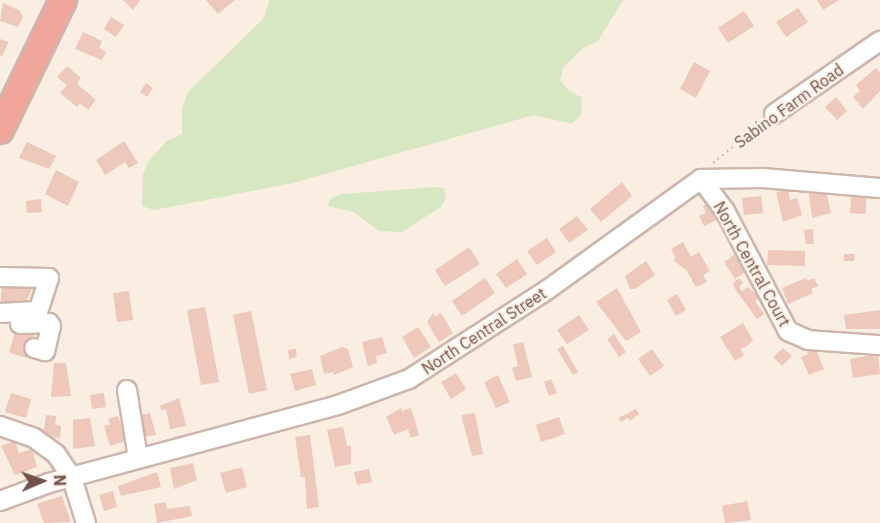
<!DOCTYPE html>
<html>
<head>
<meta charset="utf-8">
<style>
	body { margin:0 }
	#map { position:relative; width:880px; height:523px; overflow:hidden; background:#faede1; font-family:"IBM Plex Sans",sans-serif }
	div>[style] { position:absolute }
	.green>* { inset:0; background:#d6e7c1 }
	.building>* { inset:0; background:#eec8bb }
	.path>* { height:2px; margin-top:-1px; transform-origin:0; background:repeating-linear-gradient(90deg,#d2ab9e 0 1.5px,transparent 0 6px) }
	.roads { filter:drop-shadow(2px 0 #cdb6ac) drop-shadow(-2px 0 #cdb6ac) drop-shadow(0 2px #cdb6ac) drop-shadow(0 -2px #cdb6ac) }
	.minor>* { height:18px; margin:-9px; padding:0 9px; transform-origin:9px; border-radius:9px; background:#fff }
	.highway>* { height:26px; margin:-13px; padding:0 13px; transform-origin:13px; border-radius:13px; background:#f1a69b }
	span { translate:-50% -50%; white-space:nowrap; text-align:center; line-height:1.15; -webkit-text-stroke:4.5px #fef2e7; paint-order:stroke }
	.street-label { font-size:16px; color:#70524a }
	.north { position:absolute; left:12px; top:451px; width:60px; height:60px; -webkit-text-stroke:4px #fef2e7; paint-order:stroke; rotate:88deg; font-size:16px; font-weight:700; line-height:24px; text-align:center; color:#70524a }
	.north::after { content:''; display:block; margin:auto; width:21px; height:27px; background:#70524a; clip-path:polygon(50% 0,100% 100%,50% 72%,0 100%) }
</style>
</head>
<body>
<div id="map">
	<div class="green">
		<i style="clip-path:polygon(270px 0,623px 0,598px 41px,582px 49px,563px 68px,560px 80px,569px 91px,581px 97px,582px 114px,572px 124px,534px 115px,293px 183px,154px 210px,142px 206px,143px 174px,150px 159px,167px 141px,182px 134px,182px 108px,189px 91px,263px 19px)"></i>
		<i style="clip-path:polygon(436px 187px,444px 188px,446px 198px,441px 207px,402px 232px,379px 231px,354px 212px,328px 206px,330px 199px,342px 194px)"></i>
	</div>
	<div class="building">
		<i style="clip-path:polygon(123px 0,140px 0,133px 10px)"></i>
		<i style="clip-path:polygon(206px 0,235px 0,218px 14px)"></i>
		<i style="clip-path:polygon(817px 0,839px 0,823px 10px)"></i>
		<i style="clip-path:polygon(3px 3px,20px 11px,23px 17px,18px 27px,0 21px)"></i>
		<i style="clip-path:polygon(798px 8px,808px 22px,786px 37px,776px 22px)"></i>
		<i style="clip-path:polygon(744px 11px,754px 26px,728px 43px,718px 28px)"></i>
		<i style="clip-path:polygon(111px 17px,124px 25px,116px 37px,104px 29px)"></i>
		<i style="clip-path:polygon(83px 32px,102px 41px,99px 48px,106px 52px,102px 60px,75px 49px)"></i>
		<i style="clip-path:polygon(0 39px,9px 42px,2px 56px,0 55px)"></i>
		<i style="clip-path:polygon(694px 62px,710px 71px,696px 98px,680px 89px)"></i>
		<i style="clip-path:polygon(67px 66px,81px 78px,77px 84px,96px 100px,88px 110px,80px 103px,77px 107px,60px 93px,67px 85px,57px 77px)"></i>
		<i style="clip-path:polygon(876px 68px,880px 73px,880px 91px,863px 109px,853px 97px,860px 91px,856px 85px)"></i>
		<i style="clip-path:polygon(146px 83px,153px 88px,147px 97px,140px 92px)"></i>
		<i style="clip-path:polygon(836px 97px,847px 111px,837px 120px,825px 107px)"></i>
		<i style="clip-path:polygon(124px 141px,138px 163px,129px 168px,125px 162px,105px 175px,96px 160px)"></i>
		<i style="clip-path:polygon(27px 142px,56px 156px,49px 169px,19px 158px)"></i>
		<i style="clip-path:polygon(56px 170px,79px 182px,68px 206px,45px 194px)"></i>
		<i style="clip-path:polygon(622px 182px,632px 196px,601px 222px,590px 209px)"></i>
		<i style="clip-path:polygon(788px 190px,790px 200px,797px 198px,802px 215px,783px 222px,776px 192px)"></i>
		<i style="clip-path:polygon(826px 191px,831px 213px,812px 218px,809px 193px)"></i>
		<i style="clip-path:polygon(761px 196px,763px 213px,744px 215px,742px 198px)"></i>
		<i style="clip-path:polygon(851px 197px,866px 197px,866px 214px,850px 213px)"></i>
		<i style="clip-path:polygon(41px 199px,42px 212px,27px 213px,26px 201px)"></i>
		<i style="clip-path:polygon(715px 200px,723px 217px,704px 226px,699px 216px,706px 213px,703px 206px)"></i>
		<i style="clip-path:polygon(577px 216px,588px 230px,569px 243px,559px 229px)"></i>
		<i style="clip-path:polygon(813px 229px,814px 244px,806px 244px,804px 230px)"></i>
		<i style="clip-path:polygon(547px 238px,556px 252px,537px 265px,527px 251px)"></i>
		<i style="clip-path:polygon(683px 242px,691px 257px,699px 252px,710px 271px,703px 275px,707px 282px,696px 287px,687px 271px,673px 260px,676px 258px,671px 249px)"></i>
		<i style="clip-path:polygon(469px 247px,480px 264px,445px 286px,435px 270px)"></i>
		<i style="clip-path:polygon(768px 250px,805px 251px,805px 266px,767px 265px)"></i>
		<i style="clip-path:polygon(738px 252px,752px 267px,735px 279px,724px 262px)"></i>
		<i style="clip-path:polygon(844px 254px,855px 254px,854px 261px,844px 261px)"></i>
		<i style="clip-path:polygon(517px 259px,527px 274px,506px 288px,496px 274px)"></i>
		<i style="clip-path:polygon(646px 261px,655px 275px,635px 289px,630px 289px,625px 276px)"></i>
		<i style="clip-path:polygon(485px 278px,495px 293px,462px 316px,452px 301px)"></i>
		<i style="clip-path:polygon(739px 278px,743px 283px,739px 287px,742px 291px,748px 287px,760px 298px,755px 301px,764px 314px,757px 319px,735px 289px,733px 283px)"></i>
		<i style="clip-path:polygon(806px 278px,807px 281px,814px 278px,818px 286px,811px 289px,813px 293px,788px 304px,782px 288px)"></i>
		<i style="clip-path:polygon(13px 282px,33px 286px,23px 309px,0 311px,2px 283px,12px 287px)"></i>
		<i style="clip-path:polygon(617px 288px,641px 332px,626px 341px,596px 302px)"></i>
		<i style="clip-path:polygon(129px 291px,133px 320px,117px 322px,113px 293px)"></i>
		<i style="clip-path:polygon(677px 294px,686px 310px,676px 316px,667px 300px)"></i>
		<i style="clip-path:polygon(205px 307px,219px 382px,201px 385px,187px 310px)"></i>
		<i style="clip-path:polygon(880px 310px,880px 329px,846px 329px,844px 315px)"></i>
		<i style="clip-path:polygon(251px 311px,267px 390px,249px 394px,233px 315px)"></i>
		<i style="clip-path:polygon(433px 313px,435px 317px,441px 313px,453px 333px,439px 342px,427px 322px)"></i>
		<i style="clip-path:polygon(579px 315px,589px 330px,567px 344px,557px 330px)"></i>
		<i style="clip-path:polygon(743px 323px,753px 340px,745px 348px,740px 348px,744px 355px,735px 361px,720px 337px)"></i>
		<i style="clip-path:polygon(418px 327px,431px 347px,414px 358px,402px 337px)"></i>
		<i style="clip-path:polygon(16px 328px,35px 333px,28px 358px,9px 353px)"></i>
		<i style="clip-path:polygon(614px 334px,626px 352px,619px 357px,607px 339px)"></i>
		<i style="clip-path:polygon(382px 337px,387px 353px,376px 356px,377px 363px,368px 366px,362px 342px)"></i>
		<i style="clip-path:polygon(523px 342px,532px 377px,516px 381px,512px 368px,518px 366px,513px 345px)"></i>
		<i style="clip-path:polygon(563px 346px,578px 372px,573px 375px,557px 349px)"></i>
		<i style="clip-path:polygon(814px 346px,824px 369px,809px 375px,801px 357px,808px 354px,806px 349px)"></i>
		<i style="clip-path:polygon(342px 347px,348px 349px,353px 367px,334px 375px,333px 372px,324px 374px,320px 356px)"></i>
		<i style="clip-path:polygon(783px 348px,792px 356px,782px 366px,773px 357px)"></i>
		<i style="clip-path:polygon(296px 349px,297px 357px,289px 359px,288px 350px)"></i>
		<i style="clip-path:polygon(652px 349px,664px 366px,650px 376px,638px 359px)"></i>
		<i style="clip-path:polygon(878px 354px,880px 374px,853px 378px,850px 359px)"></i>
		<i style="clip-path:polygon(54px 363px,66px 363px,71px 396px,51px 397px)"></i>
		<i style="clip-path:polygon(312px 369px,316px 385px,295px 391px,290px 374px)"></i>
		<i style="clip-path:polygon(456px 373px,466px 389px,451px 399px,441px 382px)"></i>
		<i style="clip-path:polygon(498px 375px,510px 402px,496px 408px,484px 382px)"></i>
		<i style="clip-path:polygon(551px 379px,557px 393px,549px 396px,544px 382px)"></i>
		<i style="clip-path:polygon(11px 393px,31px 399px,26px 418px,5px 412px)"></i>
		<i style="clip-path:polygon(104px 393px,106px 407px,92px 409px,90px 395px)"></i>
		<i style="clip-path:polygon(179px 398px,186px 426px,170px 429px,166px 409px,161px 410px,160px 406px)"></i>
		<i style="clip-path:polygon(401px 408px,402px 411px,411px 408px,419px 435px,411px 438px,408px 429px,394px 435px,386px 417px)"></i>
		<i style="clip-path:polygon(636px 409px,639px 414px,630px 421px,628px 418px,621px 422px,618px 418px)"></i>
		<i style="clip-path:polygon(150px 413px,156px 435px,139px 437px,134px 417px)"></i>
		<i style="clip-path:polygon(475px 413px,483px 454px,472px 456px,461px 415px)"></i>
		<i style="clip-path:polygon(46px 415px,56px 416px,55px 425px,61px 426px,60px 438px,43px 436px)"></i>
		<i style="clip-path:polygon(118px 416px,126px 441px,110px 446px,104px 426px,110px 425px,108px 419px)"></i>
		<i style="clip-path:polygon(559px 417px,565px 434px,541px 442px,536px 425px)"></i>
		<i style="clip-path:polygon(90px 418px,95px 446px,73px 449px,73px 420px)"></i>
		<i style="clip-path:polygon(343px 427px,347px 446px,351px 446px,351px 464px,335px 467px,327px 430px)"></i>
		<i style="clip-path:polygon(310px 435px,319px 507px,307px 509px,305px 477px,301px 477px,295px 437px)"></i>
		<i style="clip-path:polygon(15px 441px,19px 453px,32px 449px,37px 467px,15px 475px,1px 446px)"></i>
		<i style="clip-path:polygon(193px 463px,197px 480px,174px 489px,170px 468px)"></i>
		<i style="clip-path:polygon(242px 467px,247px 487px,226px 493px,220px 473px)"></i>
		<i style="clip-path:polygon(369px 469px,372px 482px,357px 485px,354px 472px)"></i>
		<i style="clip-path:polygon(157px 472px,161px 487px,121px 496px,118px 486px)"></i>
		<i style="clip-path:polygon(113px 491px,117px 507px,104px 511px,99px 495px)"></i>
		<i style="clip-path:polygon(62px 496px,71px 522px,44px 523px,37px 504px)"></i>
		<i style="clip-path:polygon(747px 501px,751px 520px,725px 523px,722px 506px)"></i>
		<i style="clip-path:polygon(166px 502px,167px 509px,190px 506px,192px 516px,157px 523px,154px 504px)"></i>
	</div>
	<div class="path">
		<i style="left:713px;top:163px;width:63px;rotate:-39.2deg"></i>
	</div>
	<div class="roads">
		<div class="minor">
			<i style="left:774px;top:114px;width:129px;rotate:-34.6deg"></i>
			<i style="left:701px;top:179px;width:40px;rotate:53deg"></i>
			<i style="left:725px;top:211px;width:136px;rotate:62.3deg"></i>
			<i style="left:788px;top:331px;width:22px;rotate:24deg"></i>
			<i style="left:808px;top:340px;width:72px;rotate:4deg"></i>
			<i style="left:0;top:277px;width:49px;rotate:1.2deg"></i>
			<i style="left:49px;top:278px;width:35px;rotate:108deg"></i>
			<i style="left:38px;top:311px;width:38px;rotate:177deg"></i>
			<i style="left:20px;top:324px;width:29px;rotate:-2deg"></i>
			<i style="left:49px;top:323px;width:4px;rotate:56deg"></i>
			<i style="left:51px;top:326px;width:26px;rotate:103deg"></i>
			<i style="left:45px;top:351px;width:11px;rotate:-165deg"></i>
			<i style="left:127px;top:390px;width:69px;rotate:80.8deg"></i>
			<i style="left:0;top:426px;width:36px;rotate:19deg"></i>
			<i style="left:34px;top:438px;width:27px;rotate:36deg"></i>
			<i style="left:56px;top:454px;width:29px;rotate:56deg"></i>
			<i style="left:72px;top:478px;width:47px;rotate:72.7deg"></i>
			<i style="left:0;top:501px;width:52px;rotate:-20.2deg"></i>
			<i style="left:49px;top:483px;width:299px;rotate:-15.1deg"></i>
			<i style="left:338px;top:405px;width:76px;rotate:-20.1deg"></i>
			<i style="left:409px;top:379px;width:164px;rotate:-32.8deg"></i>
			<i style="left:547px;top:290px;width:190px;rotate:-35.8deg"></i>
			<i style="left:701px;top:179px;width:62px;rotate:-0.9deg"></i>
			<i style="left:763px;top:178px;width:117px;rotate:4.9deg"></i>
		</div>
		<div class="highway">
			<i style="left:0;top:130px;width:144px;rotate:-64.1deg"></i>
		</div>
	</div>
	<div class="street-label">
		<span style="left:789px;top:106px;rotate:-36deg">Sabino Farm Road</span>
		<span style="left:752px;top:264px;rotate:61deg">North Central Court</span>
		<span style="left:484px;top:331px;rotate:-33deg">North Central Street</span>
	</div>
	<div class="north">N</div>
</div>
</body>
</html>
